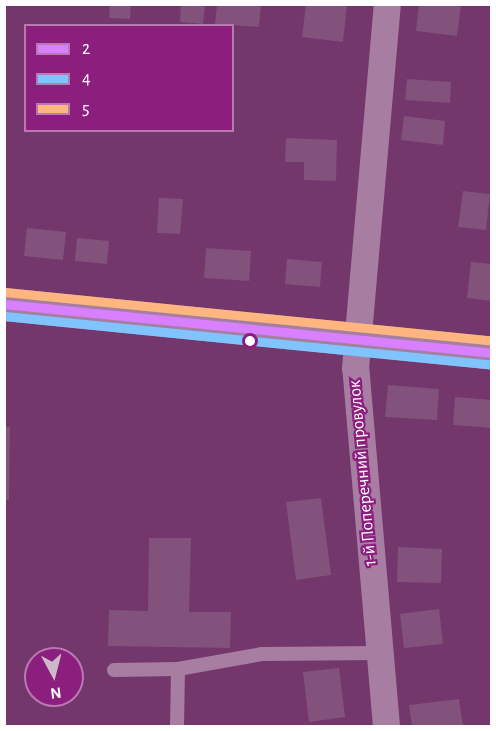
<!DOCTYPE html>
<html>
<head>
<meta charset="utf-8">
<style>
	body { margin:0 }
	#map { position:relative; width:496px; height:731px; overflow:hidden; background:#73376b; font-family:"Alegreya Sans",sans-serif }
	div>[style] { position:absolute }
	.building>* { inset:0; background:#82517c }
	.lane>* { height:14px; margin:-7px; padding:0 7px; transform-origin:7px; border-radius:7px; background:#a77ea2 }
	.street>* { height:27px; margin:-13.5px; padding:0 13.5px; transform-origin:13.5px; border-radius:13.5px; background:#a77ea2 }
	.primary>* { height:33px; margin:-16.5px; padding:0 16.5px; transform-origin:16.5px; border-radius:16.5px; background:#a57ea1 }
	.bus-1>* { height:9px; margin:-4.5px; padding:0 4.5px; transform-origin:4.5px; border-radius:4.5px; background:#d880ff }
	.bus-2>* { height:9px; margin:-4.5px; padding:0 4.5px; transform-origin:4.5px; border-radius:4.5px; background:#80c4ff }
	.bus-3>* { height:9px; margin:-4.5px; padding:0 4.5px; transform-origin:4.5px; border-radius:4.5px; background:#ffb580 }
	.dots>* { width:16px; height:16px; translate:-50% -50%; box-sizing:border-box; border:3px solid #8c1e7e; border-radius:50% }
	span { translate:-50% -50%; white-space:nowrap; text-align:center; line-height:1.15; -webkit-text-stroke:4.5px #8c1e7e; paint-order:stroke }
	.street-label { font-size:18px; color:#fff }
	.frame { position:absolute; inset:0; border:6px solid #fff; pointer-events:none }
	.legend { position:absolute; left:24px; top:24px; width:210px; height:108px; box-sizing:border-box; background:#8c1e7e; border:2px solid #ba78b2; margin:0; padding:8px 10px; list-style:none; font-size:18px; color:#fff }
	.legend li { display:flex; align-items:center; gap:12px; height:30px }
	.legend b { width:30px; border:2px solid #ba78b2 }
	.north { position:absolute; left:24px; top:647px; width:60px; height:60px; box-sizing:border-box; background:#8c1e7e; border:2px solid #ba78b2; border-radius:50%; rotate:173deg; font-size:16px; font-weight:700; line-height:24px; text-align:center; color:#fff }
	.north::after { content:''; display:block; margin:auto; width:21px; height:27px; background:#ceb9cb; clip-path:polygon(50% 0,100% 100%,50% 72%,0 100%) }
</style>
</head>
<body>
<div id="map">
	<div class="building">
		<i style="clip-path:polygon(110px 4px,131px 4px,130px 19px,109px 18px)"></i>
		<i style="clip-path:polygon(181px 4px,205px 4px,203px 24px,180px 22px)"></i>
		<i style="clip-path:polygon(306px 4px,347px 4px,343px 42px,302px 37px)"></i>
		<i style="clip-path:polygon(419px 4px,461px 4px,457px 36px,416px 31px)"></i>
		<i style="clip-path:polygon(217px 5px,261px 5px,259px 27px,215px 24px)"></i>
		<i style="clip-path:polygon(407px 79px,451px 82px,450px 103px,405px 100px)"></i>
		<i style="clip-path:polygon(404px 116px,445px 121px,443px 145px,401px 140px)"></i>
		<i style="clip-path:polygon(286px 138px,337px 140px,336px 181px,304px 180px,304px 162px,285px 162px)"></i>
		<i style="clip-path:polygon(463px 191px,490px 194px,486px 230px,458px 227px)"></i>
		<i style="clip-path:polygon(159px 198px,183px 199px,180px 234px,157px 233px)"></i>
		<i style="clip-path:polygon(27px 228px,66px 232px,63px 260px,24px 256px)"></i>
		<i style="clip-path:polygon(77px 238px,109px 241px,107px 264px,75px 261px)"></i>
		<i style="clip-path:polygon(206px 248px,251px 251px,249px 281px,204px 278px)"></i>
		<i style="clip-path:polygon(287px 259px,322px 262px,320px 287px,285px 284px)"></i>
		<i style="clip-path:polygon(471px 262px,492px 264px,492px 301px,467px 298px)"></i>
		<i style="clip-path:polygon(388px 385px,439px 389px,437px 420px,385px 417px)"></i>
		<i style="clip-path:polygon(455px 397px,492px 400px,492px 428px,453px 425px)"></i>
		<i style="clip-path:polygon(4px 427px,10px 427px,9px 500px,4px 500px)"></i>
		<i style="clip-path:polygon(321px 498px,331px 575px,296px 580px,286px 502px)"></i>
		<i style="clip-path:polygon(149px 538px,191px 538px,189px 612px,231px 612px,230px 648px,108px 646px,109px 610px,148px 611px)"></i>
		<i style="clip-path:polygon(398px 547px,442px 549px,441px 583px,397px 582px)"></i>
		<i style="clip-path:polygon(439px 609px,443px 644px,404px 648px,400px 614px)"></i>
		<i style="clip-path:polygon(339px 668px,345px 717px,309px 722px,303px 672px)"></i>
		<i style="clip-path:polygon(459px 699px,463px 726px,412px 726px,409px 705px)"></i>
	</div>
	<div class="lane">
		<i style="left:114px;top:670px;width:64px;rotate:-0.9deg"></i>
		<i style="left:178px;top:669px;width:85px;rotate:-10.1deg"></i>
		<i style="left:262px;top:654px;width:116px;rotate:-0.5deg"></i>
		<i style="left:177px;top:726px;width:57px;rotate:-89deg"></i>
	</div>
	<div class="street">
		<i style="left:386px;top:726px;width:359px;rotate:-94.9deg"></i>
		<i style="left:355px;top:368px;width:365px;rotate:-85deg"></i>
	</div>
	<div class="primary">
		<i style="left:4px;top:304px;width:490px;rotate:5.7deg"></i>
	</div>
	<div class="bus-1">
		<i style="left:4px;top:304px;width:490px;rotate:5.7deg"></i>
	</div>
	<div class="bus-2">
		<i style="left:4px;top:316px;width:489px;rotate:5.7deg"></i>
	</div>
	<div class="bus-3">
		<i style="left:5px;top:292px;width:489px;rotate:5.7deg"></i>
	</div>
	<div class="dots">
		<i style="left:250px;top:341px;background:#fff"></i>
	</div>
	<div class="street-label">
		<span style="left:363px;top:473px;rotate:-95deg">1-й Поперечний провулок</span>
	</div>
	<div class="frame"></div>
	<ul class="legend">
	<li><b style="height:8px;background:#d880ff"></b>2</li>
	<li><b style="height:8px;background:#80c4ff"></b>4</li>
	<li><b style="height:8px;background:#ffb580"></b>5</li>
	</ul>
	<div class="north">N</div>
</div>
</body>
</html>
